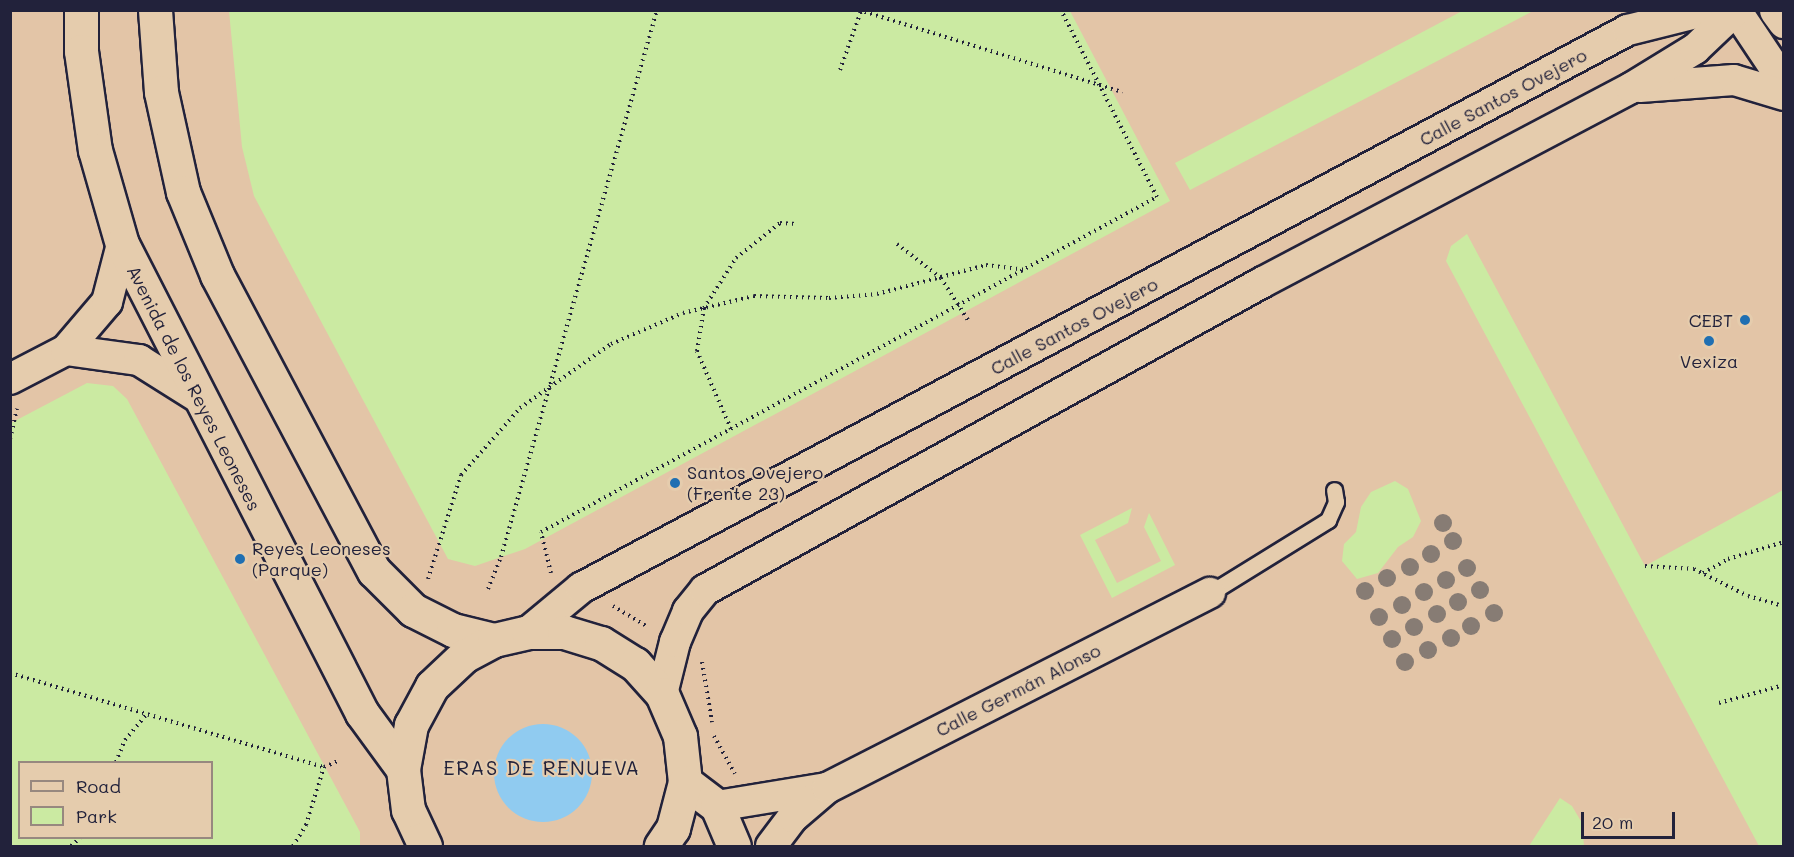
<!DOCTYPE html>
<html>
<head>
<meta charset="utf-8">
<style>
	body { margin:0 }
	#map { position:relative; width:1794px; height:857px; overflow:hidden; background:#e3c5a7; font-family:Mali,sans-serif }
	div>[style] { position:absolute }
	.green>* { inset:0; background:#cbeaa2 }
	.water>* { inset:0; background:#90cbf0 }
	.round { border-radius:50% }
	.path>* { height:4px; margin-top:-2px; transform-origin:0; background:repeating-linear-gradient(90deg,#22223b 0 1.5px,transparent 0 6px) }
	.roads { filter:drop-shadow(2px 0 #22223b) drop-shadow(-2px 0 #22223b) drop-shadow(0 2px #22223b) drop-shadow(0 -2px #22223b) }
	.lane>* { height:15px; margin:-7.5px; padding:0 7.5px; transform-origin:7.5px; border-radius:7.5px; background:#e5ccad }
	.street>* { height:30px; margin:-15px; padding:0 15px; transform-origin:15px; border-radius:15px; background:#e5ccad }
	.secondary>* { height:33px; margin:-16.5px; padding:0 16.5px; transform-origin:16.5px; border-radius:16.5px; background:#e5ccad }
	.primary>* { height:33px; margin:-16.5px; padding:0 16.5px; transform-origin:16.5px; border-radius:16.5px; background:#e5ccad }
	.trees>* { width:18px; height:18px; margin:-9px; border-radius:50%; background:#877c74 }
	.dots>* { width:16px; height:16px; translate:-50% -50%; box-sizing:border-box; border:3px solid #e5ccad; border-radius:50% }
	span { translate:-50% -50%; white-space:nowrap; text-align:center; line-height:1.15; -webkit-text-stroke:4.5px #e5ccad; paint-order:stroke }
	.street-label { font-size:18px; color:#22223b }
	.poi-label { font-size:18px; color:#22223b }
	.right { translate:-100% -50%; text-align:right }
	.left { translate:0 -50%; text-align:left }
	.neighbourhood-label { font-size:20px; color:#22223b; letter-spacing:1.5px }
	.frame { position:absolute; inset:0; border:12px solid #22223b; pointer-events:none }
	.legend { position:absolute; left:18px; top:761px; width:195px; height:78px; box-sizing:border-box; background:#e5ccad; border:2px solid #97887f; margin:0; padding:8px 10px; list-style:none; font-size:18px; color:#22223b }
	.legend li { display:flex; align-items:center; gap:12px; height:30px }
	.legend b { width:30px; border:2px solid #97887f }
	.scale { position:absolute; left:1581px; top:812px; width:94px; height:27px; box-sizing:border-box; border:3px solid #22223b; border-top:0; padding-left:8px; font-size:18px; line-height:21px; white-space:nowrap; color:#22223b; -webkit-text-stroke:4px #e5ccad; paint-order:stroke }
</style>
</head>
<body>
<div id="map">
	<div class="green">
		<i style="clip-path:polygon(1464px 10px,1533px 11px,1190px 190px,1175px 163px)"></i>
		<i style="clip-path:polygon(229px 11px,1070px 11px,1170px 201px,525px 549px,475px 566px,448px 559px,254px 196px,242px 147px)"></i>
		<i style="clip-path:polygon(1467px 234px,1645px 566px,1783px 490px,1783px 846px,1759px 846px,1446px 261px,1451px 246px)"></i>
		<i style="clip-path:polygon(evenodd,87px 383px,113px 386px,127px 399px,360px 832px,360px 846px,11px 846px,11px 423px,87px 383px,212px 762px,212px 838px,20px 838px,20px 762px,212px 762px)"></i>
		<i style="clip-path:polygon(1395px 481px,1408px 489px,1421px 521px,1413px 537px,1398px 547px,1378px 573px,1357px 579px,1342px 561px,1344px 544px,1356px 532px,1361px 507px,1371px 492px)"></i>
		<i style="clip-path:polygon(1132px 508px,1128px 523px,1095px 540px,1117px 583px,1161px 561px,1144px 527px,1149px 513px,1175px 565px,1112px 598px,1080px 535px)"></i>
		<i style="clip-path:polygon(1560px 798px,1572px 806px,1582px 823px,1584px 846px,1529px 846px)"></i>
	</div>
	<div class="water">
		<i class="round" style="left:494px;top:724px;width:98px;height:98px"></i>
	</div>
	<div class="path">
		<i style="left:859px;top:10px;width:276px;rotate:17.3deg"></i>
		<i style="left:840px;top:70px;width:63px;rotate:-70.4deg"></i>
		<i style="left:897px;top:244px;width:56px;rotate:37.7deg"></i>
		<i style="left:941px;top:278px;width:50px;rotate:57.3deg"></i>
		<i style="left:731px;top:429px;width:85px;rotate:-113.6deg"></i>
		<i style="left:697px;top:351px;width:44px;rotate:-80.8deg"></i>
		<i style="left:704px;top:308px;width:59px;rotate:-57.4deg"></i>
		<i style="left:736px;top:258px;width:56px;rotate:-38.5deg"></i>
		<i style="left:780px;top:223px;width:17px;rotate:3deg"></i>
		<i style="left:10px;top:439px;width:31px;rotate:-77deg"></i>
		<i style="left:1645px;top:566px;width:49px;rotate:3.5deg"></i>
		<i style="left:1694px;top:569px;width:60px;rotate:26.6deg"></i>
		<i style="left:1748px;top:596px;width:37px;rotate:16deg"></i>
		<i style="left:551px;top:573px;width:42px;rotate:-103.7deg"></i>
		<i style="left:541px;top:532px;width:701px;rotate:-28.54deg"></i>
		<i style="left:1157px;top:197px;width:210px;rotate:-117.2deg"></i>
		<i style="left:1703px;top:573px;width:29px;rotate:-29deg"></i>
		<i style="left:1728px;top:559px;width:59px;rotate:-16.9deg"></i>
		<i style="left:428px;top:579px;width:109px;rotate:-72.4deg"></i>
		<i style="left:461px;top:475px;width:89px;rotate:-48.6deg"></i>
		<i style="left:520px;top:408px;width:111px;rotate:-35.1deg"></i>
		<i style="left:611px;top:344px;width:78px;rotate:-23.3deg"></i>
		<i style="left:683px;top:313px;width:73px;rotate:-13.5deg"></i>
		<i style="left:754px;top:296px;width:75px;rotate:1.5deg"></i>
		<i style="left:829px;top:298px;width:48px;rotate:-4.8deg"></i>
		<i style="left:877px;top:294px;width:113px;rotate:-14.9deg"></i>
		<i style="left:986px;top:265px;width:39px;rotate:7deg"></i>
		<i style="left:488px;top:589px;width:35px;rotate:-68deg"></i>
		<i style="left:501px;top:557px;width:569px;rotate:-74.08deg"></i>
		<i style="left:613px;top:606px;width:41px;rotate:31deg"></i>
		<i style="left:702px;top:662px;width:61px;rotate:80.5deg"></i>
		<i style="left:10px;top:673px;width:328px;rotate:16.7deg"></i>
		<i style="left:324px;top:767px;width:15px;rotate:-23deg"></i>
		<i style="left:1719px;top:703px;width:67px;rotate:-15.5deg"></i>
		<i style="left:714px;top:736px;width:43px;rotate:61.1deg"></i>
		<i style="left:116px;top:762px;width:24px;rotate:-68deg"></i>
		<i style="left:125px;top:740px;width:34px;rotate:-50deg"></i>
		<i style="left:71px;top:846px;width:12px;rotate:-42deg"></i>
		<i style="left:293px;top:846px;width:25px;rotate:-58deg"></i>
		<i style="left:306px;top:825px;width:61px;rotate:-72.8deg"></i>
	</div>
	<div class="roads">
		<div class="lane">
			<i style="left:1210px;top:593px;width:139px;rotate:-31.7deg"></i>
			<i style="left:1328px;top:520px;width:20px;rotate:-66deg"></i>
			<i style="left:1336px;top:502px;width:12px;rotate:-99deg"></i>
		</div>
		<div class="street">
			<i style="left:1736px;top:10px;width:87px;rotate:56.3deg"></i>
			<i style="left:1640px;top:87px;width:94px;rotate:-4.3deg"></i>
			<i style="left:1734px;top:80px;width:52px;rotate:16.7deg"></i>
			<i style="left:66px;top:350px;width:74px;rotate:7.8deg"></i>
			<i style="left:139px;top:360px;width:71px;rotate:32.3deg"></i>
			<i style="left:10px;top:379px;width:63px;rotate:-27.4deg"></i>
			<i style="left:66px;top:350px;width:63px;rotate:-49.5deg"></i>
			<i style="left:107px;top:302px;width:60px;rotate:-75.5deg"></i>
			<i style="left:528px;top:632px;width:69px;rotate:-39.7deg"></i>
			<i style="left:581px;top:588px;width:1186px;rotate:-28.06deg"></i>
			<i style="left:1628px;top:30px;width:82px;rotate:-14deg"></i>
			<i style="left:662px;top:694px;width:54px;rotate:-76deg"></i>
			<i style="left:675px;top:642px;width:34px;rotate:-67deg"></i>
			<i style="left:688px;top:611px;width:27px;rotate:-51deg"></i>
			<i style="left:705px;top:590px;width:637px;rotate:-28.9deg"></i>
			<i style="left:1263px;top:282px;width:416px;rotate:-27.8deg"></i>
			<i style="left:1631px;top:88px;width:75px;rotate:-31.4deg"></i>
			<i style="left:1695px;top:49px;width:57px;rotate:-43.6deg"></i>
			<i style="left:717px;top:806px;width:111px;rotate:-9.3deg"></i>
			<i style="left:771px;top:846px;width:36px;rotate:-53deg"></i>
			<i style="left:793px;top:817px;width:45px;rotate:-40.5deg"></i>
			<i style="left:827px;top:788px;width:430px;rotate:-27deg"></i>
		</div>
		<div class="secondary">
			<i style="left:1776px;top:10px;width:14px;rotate:54deg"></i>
		</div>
		<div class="primary">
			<i style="left:81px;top:10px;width:41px;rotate:90deg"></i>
			<i style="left:81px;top:51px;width:100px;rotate:82deg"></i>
			<i style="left:95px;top:150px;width:98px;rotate:74deg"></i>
			<i style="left:122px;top:244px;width:527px;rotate:62.9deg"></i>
			<i style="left:362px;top:713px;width:69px;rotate:53.8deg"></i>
			<i style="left:155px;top:10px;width:82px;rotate:85.8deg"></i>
			<i style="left:161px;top:92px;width:102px;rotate:77.6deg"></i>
			<i style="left:183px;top:192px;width:90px;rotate:67.7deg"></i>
			<i style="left:217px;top:275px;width:335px;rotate:62.1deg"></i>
			<i style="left:374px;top:571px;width:55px;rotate:45deg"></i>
			<i style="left:413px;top:610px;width:45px;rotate:26.6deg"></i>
			<i style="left:453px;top:630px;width:42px;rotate:13.7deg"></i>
			<i style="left:685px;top:782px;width:40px;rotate:37deg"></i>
			<i style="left:717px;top:806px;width:43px;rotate:67deg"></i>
			<i style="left:425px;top:846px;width:40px;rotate:-115deg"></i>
			<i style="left:408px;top:810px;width:41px;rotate:-97deg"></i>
			<i style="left:403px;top:769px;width:45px;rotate:-79.7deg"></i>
			<i style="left:411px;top:725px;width:44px;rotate:-61.7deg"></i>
			<i style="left:432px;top:686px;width:44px;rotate:-43.2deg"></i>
			<i style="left:464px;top:656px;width:34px;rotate:-28deg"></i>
			<i style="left:494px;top:640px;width:35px;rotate:-13deg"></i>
			<i style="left:528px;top:632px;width:36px"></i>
			<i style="left:564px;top:632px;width:39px;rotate:17deg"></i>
			<i style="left:601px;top:643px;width:40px;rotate:32deg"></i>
			<i style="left:635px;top:664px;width:40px;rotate:48deg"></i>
			<i style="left:662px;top:694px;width:46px;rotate:66.8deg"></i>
			<i style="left:680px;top:736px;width:46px;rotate:83.8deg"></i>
			<i style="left:685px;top:782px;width:48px;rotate:104.6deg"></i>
			<i style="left:673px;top:828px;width:22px;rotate:124deg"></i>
		</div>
	</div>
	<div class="trees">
		<i style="left:1443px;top:523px"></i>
		<i style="left:1453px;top:541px"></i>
		<i style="left:1431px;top:554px"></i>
		<i style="left:1410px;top:567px"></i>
		<i style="left:1467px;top:568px"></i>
		<i style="left:1387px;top:578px"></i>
		<i style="left:1446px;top:580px"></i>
		<i style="left:1480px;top:590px"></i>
		<i style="left:1365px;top:591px"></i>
		<i style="left:1424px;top:592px"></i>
		<i style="left:1458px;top:602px"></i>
		<i style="left:1402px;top:605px"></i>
		<i style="left:1494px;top:613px"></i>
		<i style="left:1437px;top:614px"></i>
		<i style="left:1379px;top:617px"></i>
		<i style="left:1471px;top:626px"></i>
		<i style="left:1414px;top:627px"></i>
		<i style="left:1451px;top:638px"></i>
		<i style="left:1392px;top:639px"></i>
		<i style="left:1428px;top:650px"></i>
		<i style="left:1405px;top:662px"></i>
	</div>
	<div class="dots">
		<i style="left:1745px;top:320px;background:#1f6fb2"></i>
		<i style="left:1709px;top:341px;background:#1f6fb2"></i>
		<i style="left:675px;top:483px;background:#1f6fb2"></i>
		<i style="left:240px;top:559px;background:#1f6fb2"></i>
	</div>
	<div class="street-label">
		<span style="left:1503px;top:97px;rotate:-28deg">Calle Santos Ovejero</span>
		<span style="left:1074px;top:326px;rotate:-28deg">Calle Santos Ovejero</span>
		<span style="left:194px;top:388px;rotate:63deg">Avenida de los Reyes Leoneses</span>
		<span style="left:1018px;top:690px;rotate:-27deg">Calle Germán Alonso</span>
	</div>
	<div class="poi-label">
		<span class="right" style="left:1733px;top:320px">CEBT</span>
		<span style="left:1709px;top:361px">Vexiza</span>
		<span class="left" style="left:687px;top:483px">Santos Ovejero<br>(Frente 23)</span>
		<span class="left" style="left:252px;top:559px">Reyes Leoneses<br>(Parque)</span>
	</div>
	<div class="neighbourhood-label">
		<span style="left:542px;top:767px">ERAS DE RENUEVA</span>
	</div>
	<div class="frame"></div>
	<ul class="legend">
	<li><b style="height:8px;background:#e5ccad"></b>Road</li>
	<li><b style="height:16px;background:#cbeaa2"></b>Park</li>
	</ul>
	<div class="scale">20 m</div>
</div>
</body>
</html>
